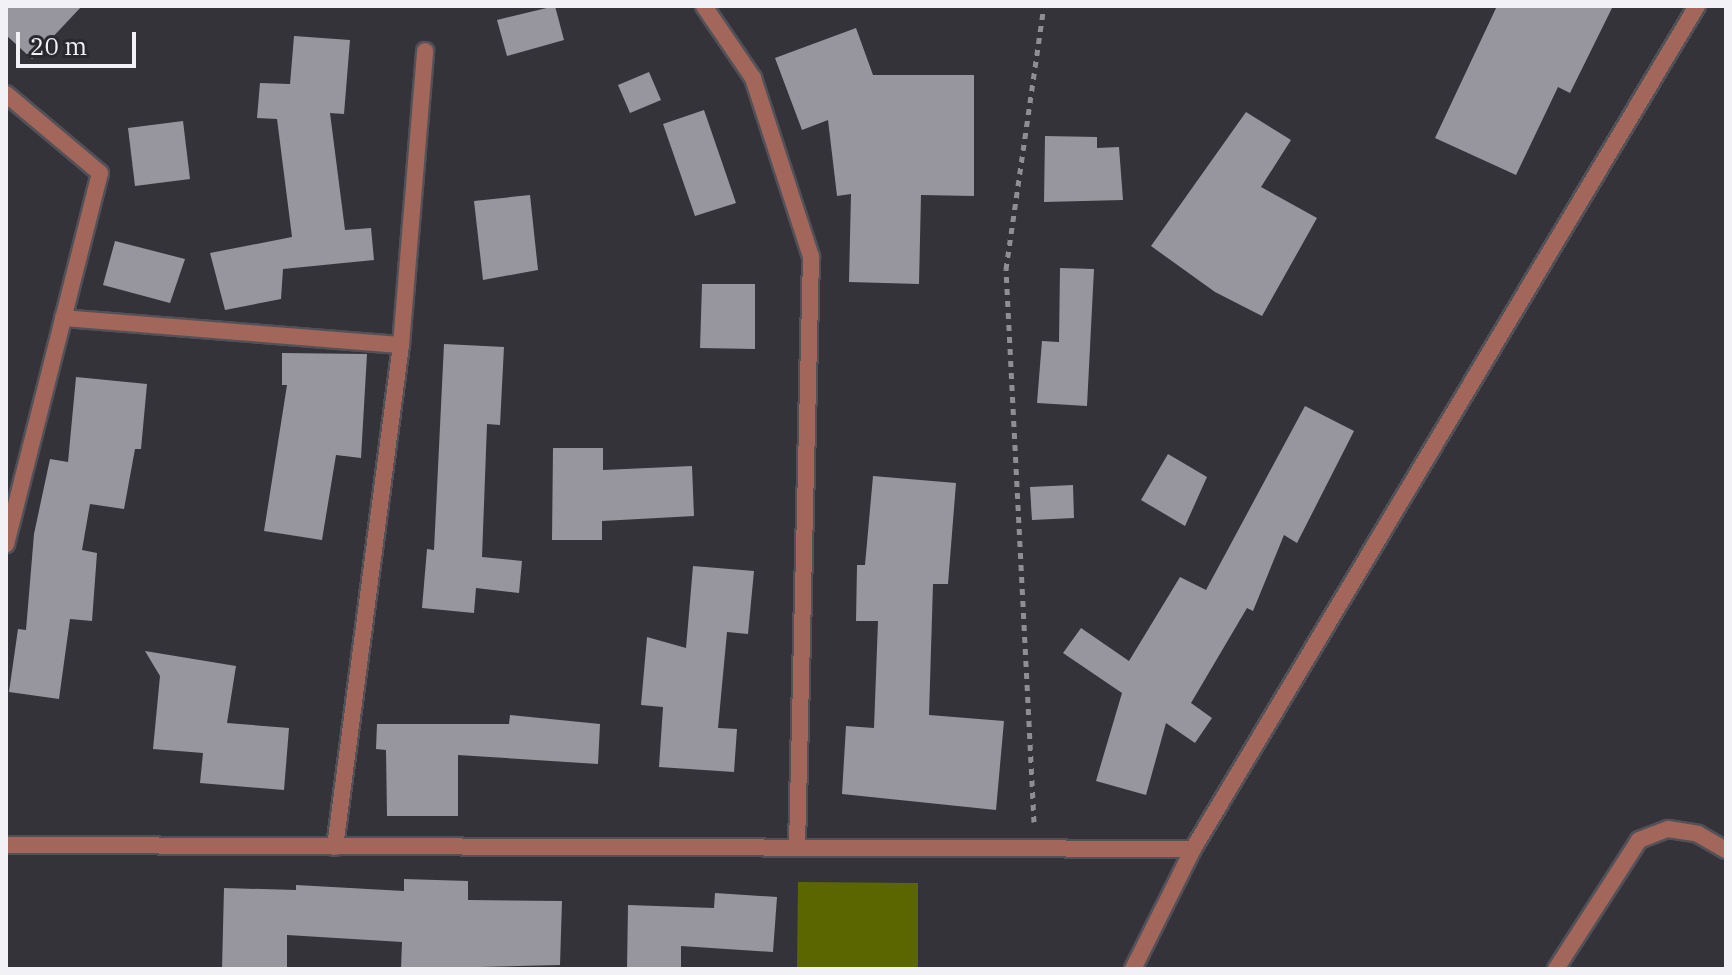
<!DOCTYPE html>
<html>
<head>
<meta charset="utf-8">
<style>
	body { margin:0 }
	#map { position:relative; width:1732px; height:975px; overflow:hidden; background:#34333a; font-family:"IBM Plex Serif",serif }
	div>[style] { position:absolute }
	.green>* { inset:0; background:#5c6600 }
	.building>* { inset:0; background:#97969e }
	.path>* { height:5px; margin-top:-2.5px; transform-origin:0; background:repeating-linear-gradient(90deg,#8f8e94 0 6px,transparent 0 12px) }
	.roads { filter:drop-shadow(2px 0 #525158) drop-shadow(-2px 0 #525158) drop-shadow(0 2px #525158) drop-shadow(0 -2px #525158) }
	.service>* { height:16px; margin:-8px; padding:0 8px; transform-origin:8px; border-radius:8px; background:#a2665a }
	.minor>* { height:16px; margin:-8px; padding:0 8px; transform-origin:8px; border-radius:8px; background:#a2665a }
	span { translate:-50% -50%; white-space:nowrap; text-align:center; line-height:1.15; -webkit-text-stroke:8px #2a2930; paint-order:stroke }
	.frame { position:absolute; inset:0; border:8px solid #f2f1f6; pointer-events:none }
	.scale { position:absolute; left:16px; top:32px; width:120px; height:36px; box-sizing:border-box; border:4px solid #f2f1f6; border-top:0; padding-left:10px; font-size:24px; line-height:28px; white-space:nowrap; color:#f2f1f6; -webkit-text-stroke:6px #2a2930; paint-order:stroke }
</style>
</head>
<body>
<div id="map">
	<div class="green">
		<i style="clip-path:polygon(798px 882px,918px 883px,918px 969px,797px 969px)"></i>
	</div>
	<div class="building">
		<i style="clip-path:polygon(6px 6px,82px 6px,32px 59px,6px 35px)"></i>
		<i style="clip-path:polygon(555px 6px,564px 40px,507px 56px,497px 20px)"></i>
		<i style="clip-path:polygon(1497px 6px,1613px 6px,1570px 93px,1558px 87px,1516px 175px,1435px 138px)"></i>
		<i style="clip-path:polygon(856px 28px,873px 75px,974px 75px,974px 196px,921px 195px,919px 284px,849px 282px,851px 194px,837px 196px,828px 120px,802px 130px,775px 58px)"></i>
		<i style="clip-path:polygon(294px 36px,350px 40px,344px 114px,330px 113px,345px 230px,371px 228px,374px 260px,283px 269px,281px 299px,225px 310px,210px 253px,292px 237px,277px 119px,257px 118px,260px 83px,290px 84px)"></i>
		<i style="clip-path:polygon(649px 72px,661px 100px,630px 113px,618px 85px)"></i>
		<i style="clip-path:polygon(704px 110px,736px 203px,695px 216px,663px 124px)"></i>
		<i style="clip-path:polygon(1246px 112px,1291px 140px,1261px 187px,1317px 218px,1262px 316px,1215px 292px,1151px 246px)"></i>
		<i style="clip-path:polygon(183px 121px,190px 179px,135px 186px,128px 128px)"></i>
		<i style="clip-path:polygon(1045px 136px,1097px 137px,1097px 148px,1119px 147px,1123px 200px,1044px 202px)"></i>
		<i style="clip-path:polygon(530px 195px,538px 270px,483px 280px,474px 201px)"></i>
		<i style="clip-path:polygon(115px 241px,185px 259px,170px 303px,103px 285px)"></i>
		<i style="clip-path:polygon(1060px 268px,1094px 269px,1087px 406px,1037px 403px,1042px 341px,1059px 342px)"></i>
		<i style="clip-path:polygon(702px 284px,755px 284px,755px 349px,700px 348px)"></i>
		<i style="clip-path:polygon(444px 344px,504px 347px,500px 425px,487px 424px,482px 557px,522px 561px,519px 593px,476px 588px,474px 613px,422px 608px,427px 549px,434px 550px)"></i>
		<i style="clip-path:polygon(282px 353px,367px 354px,361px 458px,336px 455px,322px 540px,264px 531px,287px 385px,282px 385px)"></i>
		<i style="clip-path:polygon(76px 377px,147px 384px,141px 449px,135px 449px,124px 509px,90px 504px,82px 550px,97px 553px,92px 621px,70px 619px,59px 699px,9px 692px,18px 629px,26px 630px,34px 534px,50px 459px,68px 462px)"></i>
		<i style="clip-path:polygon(1305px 406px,1354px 431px,1297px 543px,1284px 535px,1253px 611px,1247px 608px,1191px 703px,1212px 718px,1195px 743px,1166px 723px,1146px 795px,1096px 781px,1122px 693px,1063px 653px,1081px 628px,1129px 661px,1180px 577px,1206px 590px)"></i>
		<i style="clip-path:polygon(553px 448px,603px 448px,603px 470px,692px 466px,694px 516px,602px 521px,602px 540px,552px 540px)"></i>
		<i style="clip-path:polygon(1168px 454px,1207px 477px,1185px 526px,1141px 500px)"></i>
		<i style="clip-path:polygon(873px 476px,956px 483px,948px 584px,933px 584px,929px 715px,1004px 721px,996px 810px,842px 794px,846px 726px,874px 728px,878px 621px,856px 621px,857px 565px,865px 565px)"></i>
		<i style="clip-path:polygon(1073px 485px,1074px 518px,1032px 520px,1030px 487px)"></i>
		<i style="clip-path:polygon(693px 566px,754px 571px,748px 634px,727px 632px,718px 728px,737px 729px,734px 772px,659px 767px,663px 707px,641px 705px,647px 637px,686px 648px)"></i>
		<i style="clip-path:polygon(145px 651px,236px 666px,227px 723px,289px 728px,284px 790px,200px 783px,203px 753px,153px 749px,160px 676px)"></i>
		<i style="clip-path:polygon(510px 715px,600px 724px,598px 764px,458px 755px,458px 816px,387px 816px,386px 750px,376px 749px,377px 724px,509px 724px)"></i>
		<i style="clip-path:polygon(404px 879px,468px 881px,468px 900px,562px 901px,560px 965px,401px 969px,402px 942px,287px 935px,287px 969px,222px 969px,224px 888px,296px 890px,296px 885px,404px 891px)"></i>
		<i style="clip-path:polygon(715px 893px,777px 897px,773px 952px,681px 946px,681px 969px,627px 969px,628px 905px,714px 908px)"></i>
	</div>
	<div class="path">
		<i style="left:1034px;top:822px;width:554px;rotate:-92.9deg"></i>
		<i style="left:1006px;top:269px;width:266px;rotate:-81.8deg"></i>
	</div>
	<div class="roads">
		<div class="service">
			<i style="left:1556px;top:969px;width:153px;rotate:-57.2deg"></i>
			<i style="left:1639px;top:840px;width:31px;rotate:-21deg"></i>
			<i style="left:1668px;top:829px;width:30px;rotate:9deg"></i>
			<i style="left:1698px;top:834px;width:32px;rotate:30deg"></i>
		</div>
		<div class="minor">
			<i style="left:704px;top:6px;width:87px;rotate:55.8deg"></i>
			<i style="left:753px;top:78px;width:188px;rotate:72deg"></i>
			<i style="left:811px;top:257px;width:591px;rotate:91.36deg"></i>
			<i style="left:6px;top:94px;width:123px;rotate:40deg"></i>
			<i style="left:100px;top:173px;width:383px;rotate:104.2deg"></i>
			<i style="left:63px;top:318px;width:339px;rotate:4.6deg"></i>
			<i style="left:6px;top:845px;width:1187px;rotate:0.19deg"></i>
			<i style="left:335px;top:847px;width:506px;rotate:-82.51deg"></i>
			<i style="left:401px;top:345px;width:295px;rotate:-85.3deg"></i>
			<i style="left:1133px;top:969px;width:134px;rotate:-63.4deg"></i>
			<i style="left:1193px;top:849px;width:982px;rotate:-59.13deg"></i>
		</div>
	</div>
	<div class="frame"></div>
	<div class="scale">20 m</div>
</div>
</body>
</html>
